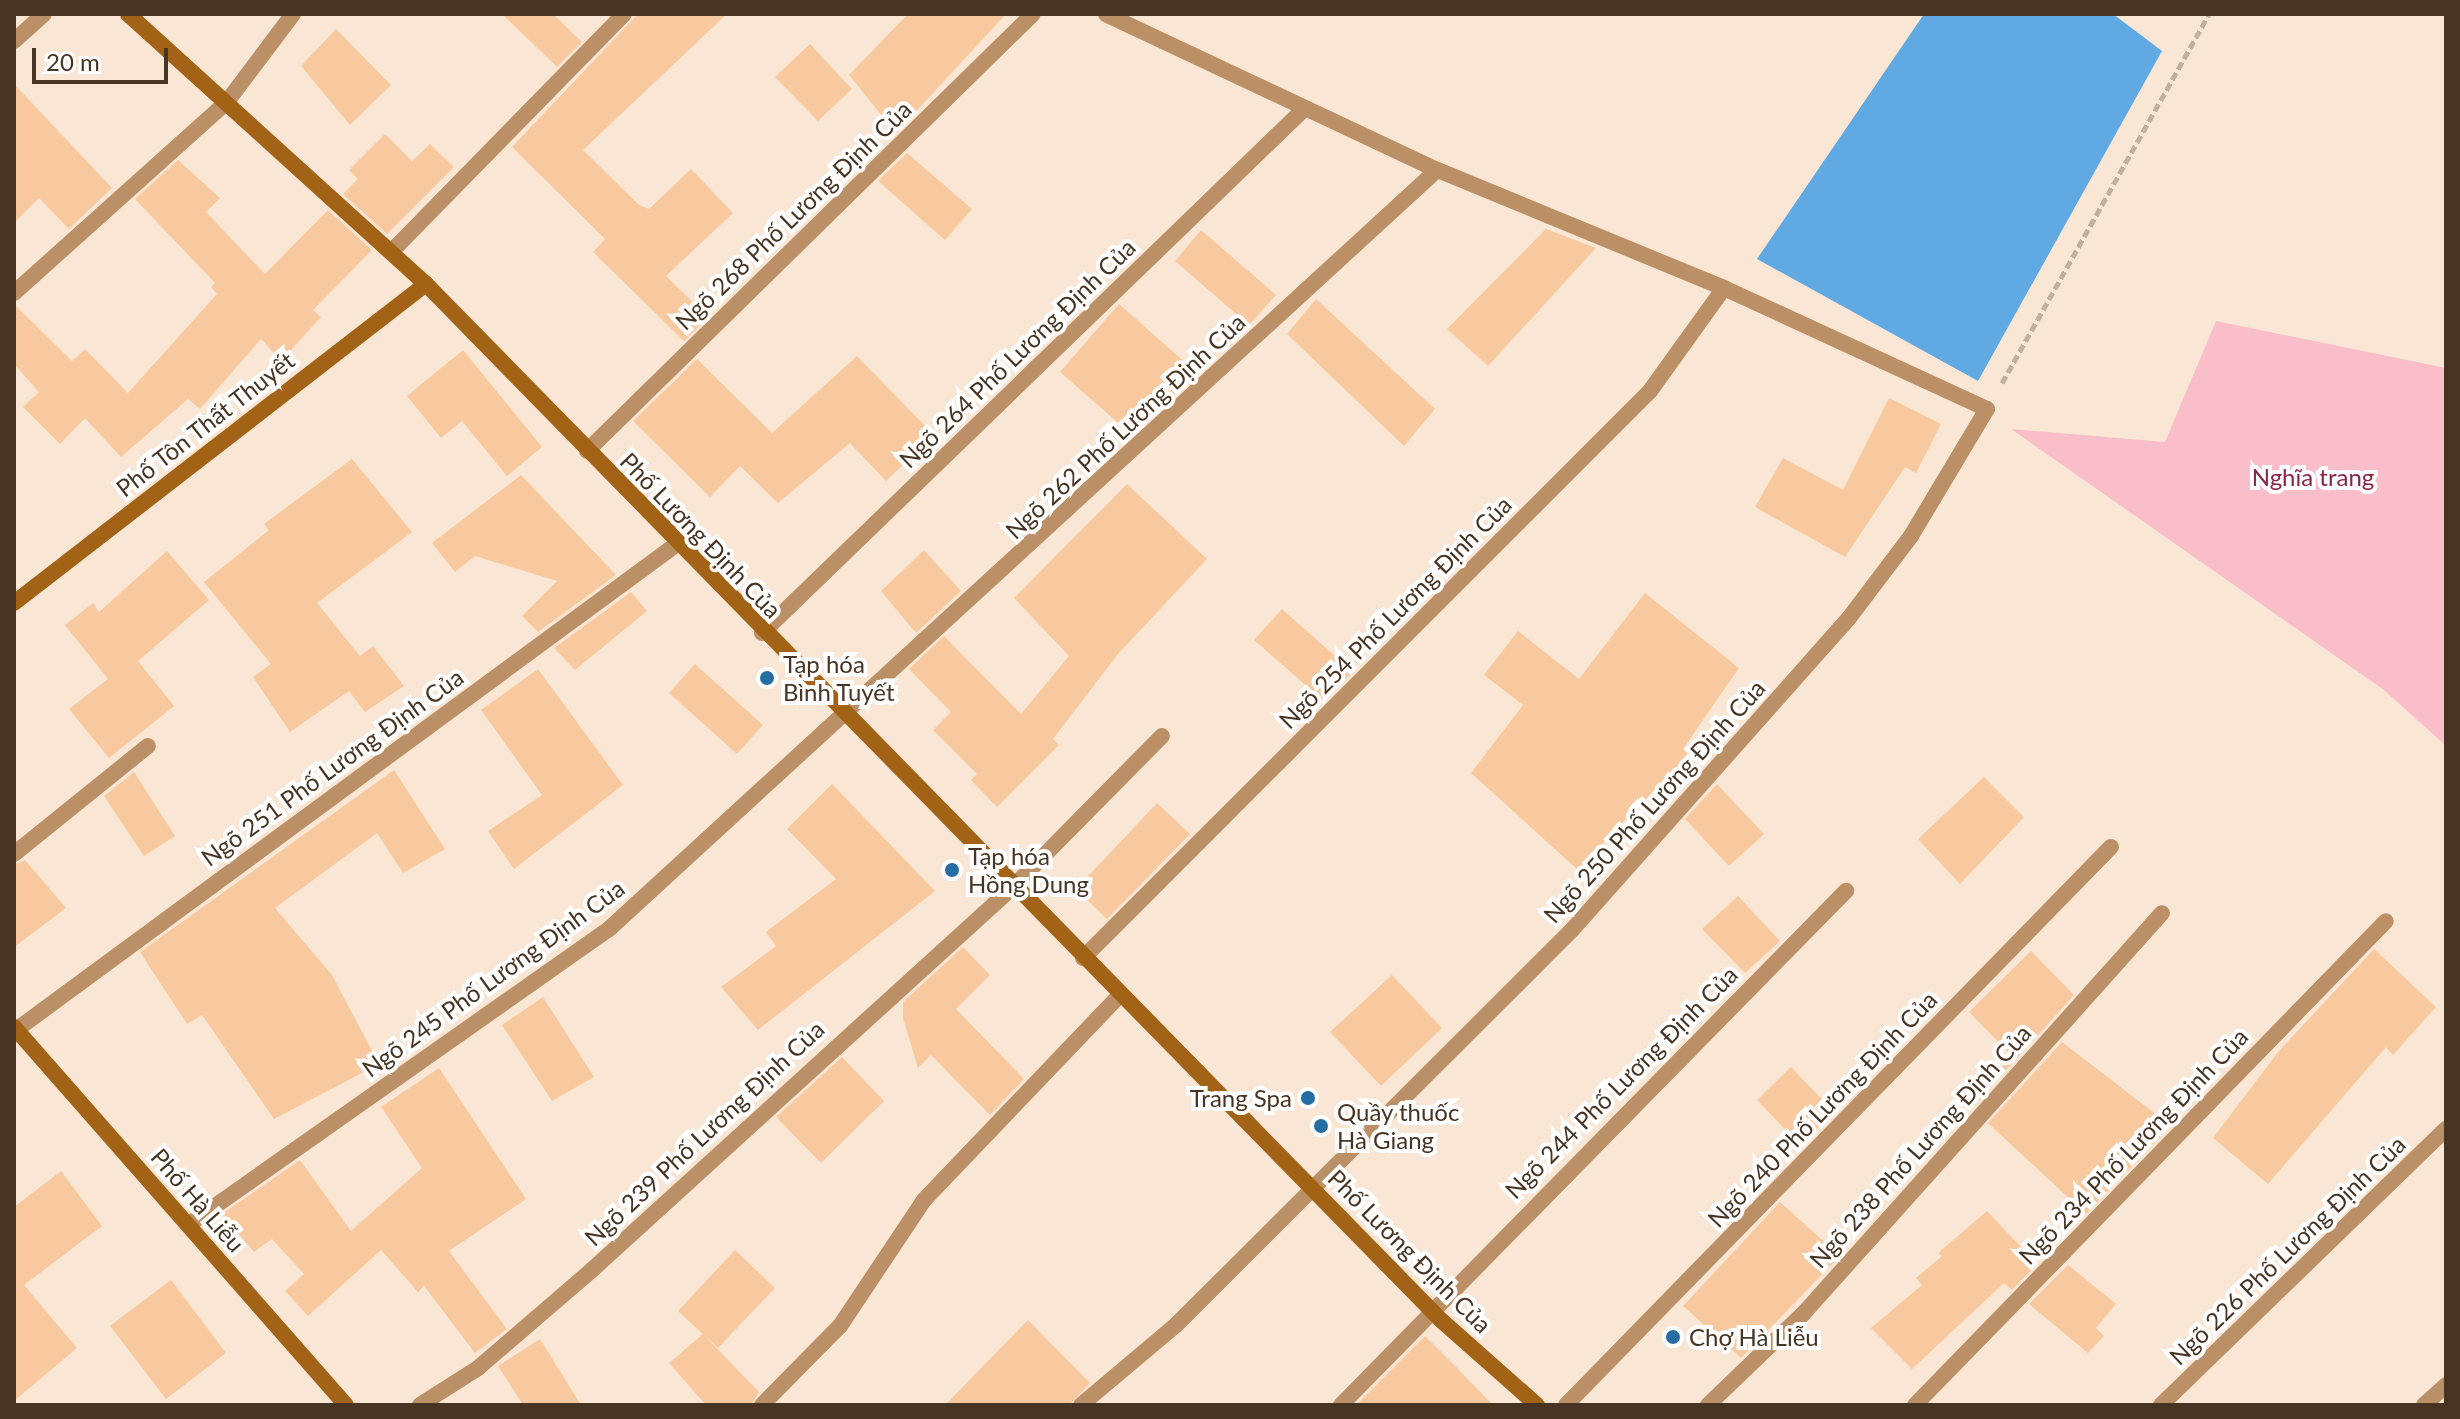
<!DOCTYPE html>
<html>
<head>
<meta charset="utf-8">
<style>
	body { margin:0 }
	#map { position:relative; width:2460px; height:1419px; overflow:hidden; background:#f9e6d5; font-family:Lato,sans-serif }
	div>[style] { position:absolute }
	.green>* { inset:0; background:#fabecb }
	.water>* { inset:0; background:#60a9e2 }
	.building>* { inset:0; background:#f8c99e }
	.path>* { height:5px; margin-top:-2.5px; transform-origin:0; background:repeating-linear-gradient(90deg,#c2af9e 0 8px,transparent 0 12px) }
	.street>* { height:16px; margin:-8px; padding:0 8px; transform-origin:8px; border-radius:8px; background:#bc9067 }
	.secondary>* { height:16px; margin:-8px; padding:0 8px; transform-origin:8px; border-radius:8px; background:#a26317 }
	.dots>* { width:22px; height:22px; translate:-50% -50%; box-sizing:border-box; border:4px solid #fff; border-radius:50% }
	span { translate:-50% -50%; white-space:nowrap; text-align:center; line-height:1.15; -webkit-text-stroke:8px #fff; paint-order:stroke }
	.street-label { font-size:24px; color:#473423 }
	.park-label { font-size:24px; color:#8c2448 }
	.poi-label { font-size:24px; color:#473423 }
	.left { translate:0 -50%; text-align:left }
	.right { translate:-100% -50%; text-align:right }
	.frame { position:absolute; inset:0; border:16px solid #473423; pointer-events:none }
	.scale { position:absolute; left:32px; top:48px; width:136px; height:36px; box-sizing:border-box; border:4px solid #473423; border-top:0; padding-left:10px; font-size:24px; line-height:28px; white-space:nowrap; color:#473423; -webkit-text-stroke:6px #fff; paint-order:stroke }
</style>
</head>
<body>
<div id="map">
	<div class="green">
		<i style="clip-path:polygon(2216px 321px,2446px 368px,2446px 746px,2384px 690px,2011px 429px,2165px 442px)"></i>
	</div>
	<div class="water">
		<i style="clip-path:polygon(1924px 14px,2113px 14px,2162px 51px,1978px 381px,1757px 259px)"></i>
	</div>
	<div class="building">
		<i style="clip-path:polygon(502px 14px,553px 14px,582px 42px,557px 67px)"></i>
		<i style="clip-path:polygon(638px 14px,727px 14px,583px 150px,639px 205px,649px 209px,691px 169px,733px 213px,666px 276px,708px 317px,684px 341px,593px 252px,605px 239px,512px 147px)"></i>
		<i style="clip-path:polygon(908px 14px,1006px 14px,896px 133px,849px 75px)"></i>
		<i style="clip-path:polygon(336px 29px,391px 85px,350px 125px,301px 66px)"></i>
		<i style="clip-path:polygon(810px 44px,852px 89px,818px 121px,775px 77px)"></i>
		<i style="clip-path:polygon(14px 84px,112px 188px,69px 229px,39px 198px,14px 223px)"></i>
		<i style="clip-path:polygon(385px 134px,412px 161px,430px 144px,454px 167px,387px 234px,343px 194px,358px 179px,349px 170px)"></i>
		<i style="clip-path:polygon(907px 153px,972px 209px,945px 240px,878px 181px)"></i>
		<i style="clip-path:polygon(178px 160px,220px 198px,206px 212px,265px 274px,328px 210px,372px 250px,313px 310px,321px 317px,281px 361px,261px 339px,200px 409px,188px 399px,121px 457px,85px 418px,60px 444px,23px 407px,39px 392px,14px 364px,14px 304px,72px 361px,85px 349px,128px 393px,217px 294px,211px 287px,215px 283px,135px 199px)"></i>
		<i style="clip-path:polygon(1546px 229px,1596px 248px,1488px 366px,1447px 329px)"></i>
		<i style="clip-path:polygon(1201px 230px,1276px 295px,1249px 325px,1175px 261px)"></i>
		<i style="clip-path:polygon(1316px 299px,1435px 409px,1404px 446px,1287px 334px)"></i>
		<i style="clip-path:polygon(1119px 304px,1197px 373px,1132px 435px,1060px 372px)"></i>
		<i style="clip-path:polygon(463px 350px,542px 447px,507px 476px,462px 421px,441px 438px,407px 396px)"></i>
		<i style="clip-path:polygon(857px 356px,934px 435px,886px 481px,850px 443px,778px 503px,740px 466px,710px 497px,633px 421px,697px 359px,772px 433px)"></i>
		<i style="clip-path:polygon(1889px 398px,1941px 424px,1916px 473px,1905px 467px,1845px 557px,1755px 507px,1783px 458px,1843px 490px)"></i>
		<i style="clip-path:polygon(352px 459px,412px 532px,317px 603px,360px 656px,373px 646px,404px 686px,365px 712px,349px 691px,290px 732px,253px 677px,271px 664px,204px 582px,269px 530px,264px 524px)"></i>
		<i style="clip-path:polygon(521px 475px,616px 575px,538px 632px,522px 616px,557px 581px,475px 556px,455px 572px,432px 543px)"></i>
		<i style="clip-path:polygon(1127px 484px,1207px 559px,1118px 654px,1053px 739px,1059px 745px,997px 807px,971px 780px,977px 774px,933px 730px,951px 712px,909px 669px,944px 636px,1021px 714px,1069px 656px,1014px 598px)"></i>
		<i style="clip-path:polygon(924px 550px,961px 591px,916px 633px,881px 591px)"></i>
		<i style="clip-path:polygon(167px 551px,209px 600px,138px 661px,174px 706px,109px 758px,69px 709px,108px 679px,65px 625px,93px 603px,99px 612px)"></i>
		<i style="clip-path:polygon(631px 592px,647px 611px,575px 670px,554px 648px)"></i>
		<i style="clip-path:polygon(1645px 593px,1739px 668px,1683px 749px,1701px 768px,1658px 811px,1644px 800px,1578px 870px,1471px 773px,1523px 705px,1484px 675px,1518px 631px,1579px 679px)"></i>
		<i style="clip-path:polygon(1282px 609px,1353px 672px,1324px 701px,1254px 640px)"></i>
		<i style="clip-path:polygon(695px 664px,763px 725px,737px 754px,669px 693px)"></i>
		<i style="clip-path:polygon(538px 669px,623px 785px,514px 869px,488px 831px,542px 795px,481px 710px)"></i>
		<i style="clip-path:polygon(394px 770px,445px 849px,403px 873px,377px 833px,275px 908px,332px 975px,379px 1064px,274px 1119px,202px 1015px,187px 1024px,140px 952px)"></i>
		<i style="clip-path:polygon(134px 772px,175px 836px,144px 856px,104px 796px)"></i>
		<i style="clip-path:polygon(1984px 777px,2024px 817px,1960px 884px,1918px 839px)"></i>
		<i style="clip-path:polygon(832px 784px,935px 891px,758px 1030px,721px 987px,776px 946px,766px 932px,836px 879px,787px 829px)"></i>
		<i style="clip-path:polygon(1717px 784px,1764px 834px,1729px 866px,1685px 819px)"></i>
		<i style="clip-path:polygon(1157px 803px,1190px 834px,1107px 919px,1076px 889px)"></i>
		<i style="clip-path:polygon(25px 860px,66px 908px,14px 947px,14px 865px)"></i>
		<i style="clip-path:polygon(1738px 896px,1780px 941px,1745px 973px,1702px 929px)"></i>
		<i style="clip-path:polygon(963px 947px,990px 975px,956px 1009px,1024px 1079px,990px 1115px,931px 1055px,918px 1068px,903px 1018px,903px 1002px)"></i>
		<i style="clip-path:polygon(2374px 949px,2436px 1007px,2393px 1055px,2386px 1047px,2268px 1184px,2213px 1138px,2279px 1051px)"></i>
		<i style="clip-path:polygon(2031px 951px,2074px 995px,1972px 1108px,1967px 1104px,2012px 1056px,1969px 1012px)"></i>
		<i style="clip-path:polygon(1392px 975px,1442px 1028px,1381px 1086px,1330px 1032px)"></i>
		<i style="clip-path:polygon(543px 997px,594px 1077px,552px 1101px,502px 1025px)"></i>
		<i style="clip-path:polygon(2062px 1042px,2171px 1126px,2086px 1214px,1988px 1123px)"></i>
		<i style="clip-path:polygon(842px 1057px,884px 1101px,821px 1163px,776px 1117px)"></i>
		<i style="clip-path:polygon(1791px 1067px,1834px 1112px,1800px 1145px,1757px 1100px)"></i>
		<i style="clip-path:polygon(439px 1068px,526px 1199px,449px 1251px,507px 1329px,475px 1353px,424px 1286px,418px 1292px,381px 1250px,308px 1316px,285px 1291px,304px 1274px,272px 1239px,254px 1252px,222px 1214px,300px 1160px,351px 1231px,422px 1168px,381px 1107px)"></i>
		<i style="clip-path:polygon(61px 1171px,102px 1226px,24px 1285px,77px 1348px,14px 1401px,14px 1207px)"></i>
		<i style="clip-path:polygon(1780px 1202px,1840px 1256px,1741px 1358px,1683px 1306px)"></i>
		<i style="clip-path:polygon(1987px 1211px,2037px 1264px,2012px 1290px,2004px 1283px,1912px 1369px,1871px 1328px,1922px 1285px,1916px 1278px,1942px 1256px,1938px 1253px)"></i>
		<i style="clip-path:polygon(735px 1250px,775px 1288px,718px 1348px,678px 1311px)"></i>
		<i style="clip-path:polygon(2068px 1265px,2116px 1304px,2096px 1328px,2104px 1336px,2088px 1353px,2029px 1304px)"></i>
		<i style="clip-path:polygon(171px 1280px,226px 1353px,166px 1399px,110px 1326px)"></i>
		<i style="clip-path:polygon(1028px 1320px,1090px 1383px,1070px 1404px,945px 1405px)"></i>
		<i style="clip-path:polygon(703px 1334px,759px 1392px,751px 1405px,706px 1405px,669px 1363px)"></i>
		<i style="clip-path:polygon(1425px 1336px,1457px 1368px,1493px 1405px,1356px 1405px)"></i>
		<i style="clip-path:polygon(540px 1339px,581px 1405px,523px 1405px,498px 1366px)"></i>
	</div>
	<div class="path">
		<i style="left:2002px;top:383px;width:423px;rotate:-60.7deg"></i>
	</div>
	<div class="street">
		<i style="left:14px;top:41px;width:40px;rotate:-42deg"></i>
		<i style="left:391px;top:252px;width:333px;rotate:-45.6deg"></i>
		<i style="left:14px;top:293px;width:285px;rotate:-41.9deg"></i>
		<i style="left:226px;top:103px;width:111px;rotate:-53deg"></i>
		<i style="left:587px;top:451px;width:624px;rotate:-44.42deg"></i>
		<i style="left:762px;top:633px;width:755px;rotate:-44.03deg"></i>
		<i style="left:14px;top:854px;width:172px;rotate:-38.9deg"></i>
		<i style="left:1083px;top:958px;width:802px;rotate:-45deg"></i>
		<i style="left:1650px;top:391px;width:127px;rotate:-54.3deg"></i>
		<i style="left:16px;top:1030px;width:820px;rotate:-36.33deg"></i>
		<i style="left:188px;top:1225px;width:515px;rotate:-35.11deg"></i>
		<i style="left:609px;top:929px;width:1123px;rotate:-42.51deg"></i>
		<i style="left:420px;top:1405px;width:69px;rotate:-32.5deg"></i>
		<i style="left:478px;top:1368px;width:152px;rotate:-40.7deg"></i>
		<i style="left:593px;top:1269px;width:568px;rotate:-42.29deg"></i>
		<i style="left:1013px;top:887px;width:212px;rotate:-45.4deg"></i>
		<i style="left:762px;top:1405px;width:111px;rotate:-45.4deg"></i>
		<i style="left:840px;top:1326px;width:151px;rotate:-56.3deg"></i>
		<i style="left:924px;top:1200px;width:284px;rotate:-46.3deg"></i>
		<i style="left:1081px;top:1405px;width:124px;rotate:-40.1deg"></i>
		<i style="left:1176px;top:1325px;width:559px;rotate:-44.93deg"></i>
		<i style="left:1572px;top:930px;width:417px;rotate:-48.4deg"></i>
		<i style="left:1849px;top:618px;width:103px;rotate:-52.9deg"></i>
		<i style="left:1911px;top:536px;width:148px;rotate:-59.1deg"></i>
		<i style="left:1987px;top:409px;width:289px;rotate:-155.3deg"></i>
		<i style="left:1724px;top:288px;width:310px;rotate:-157.6deg"></i>
		<i style="left:1437px;top:170px;width:366px;rotate:-154.8deg"></i>
		<i style="left:1341px;top:1405px;width:721px;rotate:-45.51deg"></i>
		<i style="left:1566px;top:1405px;width:780px;rotate:-45.68deg"></i>
		<i style="left:1708px;top:1405px;width:132px;rotate:-43.8deg"></i>
		<i style="left:1803px;top:1314px;width:538px;rotate:-48.16deg"></i>
		<i style="left:1915px;top:1405px;width:675px;rotate:-45.78deg"></i>
		<i style="left:2161px;top:1405px;width:397px;rotate:-44.1deg"></i>
		<i style="left:2424px;top:1405px;width:30px;rotate:-42deg"></i>
	</div>
	<div class="secondary">
		<i style="left:128px;top:14px;width:402px;rotate:42.2deg"></i>
		<i style="left:426px;top:284px;width:1452px;rotate:45.59deg"></i>
		<i style="left:1442px;top:1321px;width:127px;rotate:41.5deg"></i>
		<i style="left:14px;top:603px;width:521px;rotate:-37.75deg"></i>
		<i style="left:14px;top:1027px;width:503px;rotate:48.71deg"></i>
	</div>
	<div class="dots">
		<i style="left:767px;top:678px;background:#266ea2"></i>
		<i style="left:952px;top:870px;background:#266ea2"></i>
		<i style="left:1308px;top:1098px;background:#266ea2"></i>
		<i style="left:1321px;top:1126px;background:#266ea2"></i>
		<i style="left:1673px;top:1337px;background:#266ea2"></i>
	</div>
	<div class="street-label">
		<span style="left:793px;top:215px;rotate:-44deg">Ngõ 268 Phố Lương Định Của</span>
		<span style="left:1017px;top:353px;rotate:-44deg">Ngõ 264 Phố Lương Định Của</span>
		<span style="left:205px;top:424px;rotate:-38deg">Phố Tôn Thất Thuyết</span>
		<span style="left:1125px;top:426px;rotate:-43deg">Ngõ 262 Phố Lương Định Của</span>
		<span style="left:701px;top:535px;rotate:46deg">Phố Lương Định Của</span>
		<span style="left:1395px;top:612px;rotate:-45deg">Ngõ 254 Phố Lương Định Của</span>
		<span style="left:332px;top:767px;rotate:-36deg">Ngõ 251 Phố Lương Định Của</span>
		<span style="left:1654px;top:801px;rotate:-48deg">Ngõ 250 Phố Lương Định Của</span>
		<span style="left:493px;top:978px;rotate:-36deg">Ngõ 245 Phố Lương Định Của</span>
		<span style="left:1621px;top:1082px;rotate:-45deg">Ngõ 244 Phố Lương Định Của</span>
		<span style="left:1822px;top:1109px;rotate:-46deg">Ngõ 240 Phố Lương Định Của</span>
		<span style="left:704px;top:1133px;rotate:-43deg">Ngõ 239 Phố Lương Định Của</span>
		<span style="left:1920px;top:1146px;rotate:-48deg">Ngõ 238 Phố Lương Định Của</span>
		<span style="left:2133px;top:1146px;rotate:-46deg">Ngõ 234 Phố Lương Định Của</span>
		<span style="left:198px;top:1200px;rotate:49deg">Phố Hà Liễu</span>
		<span style="left:2287px;top:1250px;rotate:-44deg">Ngõ 226 Phố Lương Định Của</span>
		<span style="left:1410px;top:1251px;rotate:45deg">Phố Lương Định Của</span>
	</div>
	<div class="park-label">
		<span style="left:2313px;top:477px">Nghĩa trang</span>
	</div>
	<div class="poi-label">
		<span class="left" style="left:783px;top:678px">Tạp hóa<br>Bình Tuyết</span>
		<span class="left" style="left:968px;top:870px">Tạp hóa<br>Hồng Dung</span>
		<span class="right" style="left:1292px;top:1098px">Trang Spa</span>
		<span class="left" style="left:1337px;top:1126px">Quầy thuốc<br>Hà Giang</span>
		<span class="left" style="left:1689px;top:1337px">Chợ Hà Liễu</span>
	</div>
	<div class="frame"></div>
	<div class="scale">20 m</div>
</div>
</body>
</html>
